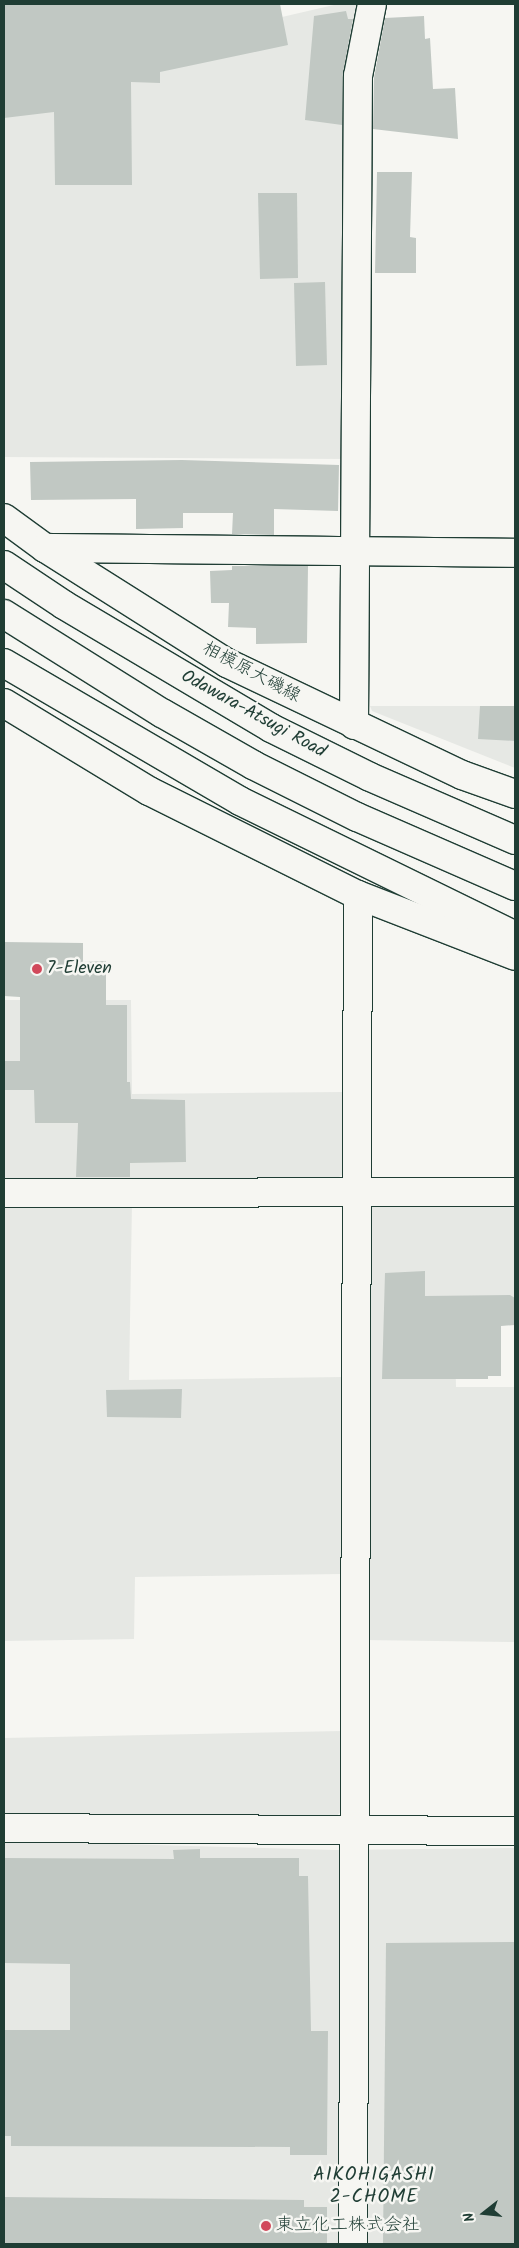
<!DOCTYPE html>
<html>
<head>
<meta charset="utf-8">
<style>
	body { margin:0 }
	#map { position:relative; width:519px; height:2248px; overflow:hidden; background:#f6f6f2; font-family:Kalam,"Klee One",sans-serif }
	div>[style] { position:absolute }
	.built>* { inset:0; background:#e6e8e4 }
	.building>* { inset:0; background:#c1c8c3 }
	.roads { filter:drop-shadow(1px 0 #1f3d34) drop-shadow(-1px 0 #1f3d34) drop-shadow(0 1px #1f3d34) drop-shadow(0 -1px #1f3d34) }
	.street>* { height:28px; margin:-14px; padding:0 14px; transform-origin:14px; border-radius:14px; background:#f6f6f2 }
	.primary>* { height:28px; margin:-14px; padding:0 14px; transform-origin:14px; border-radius:14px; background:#f6f6f2 }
	.highway>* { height:28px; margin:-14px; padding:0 14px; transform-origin:14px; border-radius:14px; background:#f6f6f2 }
	.dots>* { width:14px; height:14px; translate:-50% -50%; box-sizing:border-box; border:2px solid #f6f6f2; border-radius:50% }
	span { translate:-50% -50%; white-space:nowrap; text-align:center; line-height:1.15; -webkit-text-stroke:5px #f6f6f2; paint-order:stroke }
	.street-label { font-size:18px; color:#1f3d34 }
	.poi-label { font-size:18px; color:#1f3d34 }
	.left { translate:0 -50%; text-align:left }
	.neighbourhood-label { font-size:19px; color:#1f3d34; letter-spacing:1px }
	.frame { position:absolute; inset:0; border:5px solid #1f3d34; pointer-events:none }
	.north { position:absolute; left:459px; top:2188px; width:50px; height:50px; -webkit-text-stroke:4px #f6f6f2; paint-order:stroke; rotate:254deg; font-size:14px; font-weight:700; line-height:20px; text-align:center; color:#1f3d34 }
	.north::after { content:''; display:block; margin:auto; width:18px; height:22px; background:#1f3d34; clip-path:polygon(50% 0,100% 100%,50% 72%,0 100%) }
</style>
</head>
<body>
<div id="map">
	<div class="built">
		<i style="clip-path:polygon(338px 4px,360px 4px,349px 459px,4px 457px,4px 82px)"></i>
		<i style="clip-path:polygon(370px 706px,515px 706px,515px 768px,372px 711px)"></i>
		<i style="clip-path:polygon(4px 1000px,131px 1000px,132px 1094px,343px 1092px,343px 1174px,330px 1184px,4px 1185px)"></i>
		<i style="clip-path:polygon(361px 1200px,515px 1200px,515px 1301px,454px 1301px,456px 1387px,515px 1387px,515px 1642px,363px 1640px)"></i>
		<i style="clip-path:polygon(4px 1201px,132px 1203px,129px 1380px,342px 1377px,341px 1574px,135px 1577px,134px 1639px,4px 1641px)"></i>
		<i style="clip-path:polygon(342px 1731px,342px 1810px,331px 1823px,4px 1821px,4px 1738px)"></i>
		<i style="clip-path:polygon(4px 1841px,336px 1850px,515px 1848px,515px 2244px,4px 2244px)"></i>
	</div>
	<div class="building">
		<i style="clip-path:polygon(4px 4px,280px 4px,288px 45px,160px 72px,160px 83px,131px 82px,132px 185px,55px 185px,54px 112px,4px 118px)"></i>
		<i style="clip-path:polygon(346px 11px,348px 19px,353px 19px,343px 73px,342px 125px,305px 120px,314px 16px)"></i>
		<i style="clip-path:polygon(424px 16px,425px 39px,430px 38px,433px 89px,455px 88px,458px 139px,373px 129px,374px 78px,385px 18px)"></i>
		<i style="clip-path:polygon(377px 172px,412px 172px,410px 237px,416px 238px,416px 273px,375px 273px)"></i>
		<i style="clip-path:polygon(258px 193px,297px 193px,298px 278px,260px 279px)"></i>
		<i style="clip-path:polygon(325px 282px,327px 365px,296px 366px,294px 283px)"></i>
		<i style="clip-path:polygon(182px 460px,339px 465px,338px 511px,274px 509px,274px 535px,232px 534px,233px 513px,183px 513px,183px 528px,136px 529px,136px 499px,31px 500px,30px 462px)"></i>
		<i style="clip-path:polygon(232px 566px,308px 566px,307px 643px,256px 644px,256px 628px,228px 627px,229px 603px,211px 603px,210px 571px,232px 570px)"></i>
		<i style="clip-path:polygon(480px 706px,515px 706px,515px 741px,478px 739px)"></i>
		<i style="clip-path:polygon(4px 942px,83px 943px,83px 962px,106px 961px,106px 1005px,127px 1005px,127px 1082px,130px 1082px,131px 1099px,185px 1100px,186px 1162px,130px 1163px,130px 1177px,76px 1177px,78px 1123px,35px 1123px,34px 1090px,4px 1090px,4px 1061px,20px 1061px,20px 997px,4px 996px)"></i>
		<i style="clip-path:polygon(425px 1271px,425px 1296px,510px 1295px,515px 1298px,515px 1325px,501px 1326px,501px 1376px,488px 1376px,488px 1379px,382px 1379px,385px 1273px)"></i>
		<i style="clip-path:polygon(182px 1389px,181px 1418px,107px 1417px,106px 1390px)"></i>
		<i style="clip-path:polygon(200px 1849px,200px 1858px,299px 1858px,299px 1876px,308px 1876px,311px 2031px,328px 2031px,327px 2155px,290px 2155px,290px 2147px,11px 2146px,11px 2136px,4px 2136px,4px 2030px,70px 2030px,70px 1964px,4px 1963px,4px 1858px,174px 1859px,173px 1850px)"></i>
		<i style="clip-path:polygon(515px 1942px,515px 2244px,383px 2244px,386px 1943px)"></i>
		<i style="clip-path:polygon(4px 2197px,304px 2200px,304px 2207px,327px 2207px,327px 2244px,4px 2244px)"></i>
	</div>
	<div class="roads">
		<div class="street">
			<i style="left:45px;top:548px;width:470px;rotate:0.6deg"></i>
			<i style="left:354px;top:725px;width:649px;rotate:-89.65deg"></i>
			<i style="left:358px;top:76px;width:73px;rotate:-79deg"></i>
			<i style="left:4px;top:1193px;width:511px;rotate:-0.11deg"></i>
			<i style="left:4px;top:1828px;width:511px;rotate:0.34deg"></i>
			<i style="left:353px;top:2244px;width:1349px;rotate:-89.79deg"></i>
		</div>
		<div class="primary">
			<i style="left:4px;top:518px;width:51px;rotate:36.2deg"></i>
			<i style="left:45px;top:548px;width:215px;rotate:32.3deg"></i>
			<i style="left:227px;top:663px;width:260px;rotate:25.5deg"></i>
			<i style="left:462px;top:775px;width:56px;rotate:19.7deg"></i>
			<i style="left:4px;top:703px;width:170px;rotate:31.3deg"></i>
			<i style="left:149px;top:791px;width:233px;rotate:26.5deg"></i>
			<i style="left:358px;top:895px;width:168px;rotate:21.2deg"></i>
		</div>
		<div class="highway">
			<i style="left:4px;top:565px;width:72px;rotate:33.7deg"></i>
			<i style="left:64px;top:605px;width:241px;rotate:30.7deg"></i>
			<i style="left:271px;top:728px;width:110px;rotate:26.3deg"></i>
			<i style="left:370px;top:777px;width:158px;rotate:23.5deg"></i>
			<i style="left:4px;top:614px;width:186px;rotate:32.1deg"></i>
			<i style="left:162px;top:713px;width:105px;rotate:29.7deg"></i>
			<i style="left:253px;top:765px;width:116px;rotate:26.6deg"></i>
			<i style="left:357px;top:817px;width:172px;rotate:23.6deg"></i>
			<i style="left:4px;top:663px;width:273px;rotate:30.3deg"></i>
			<i style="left:240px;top:801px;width:306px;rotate:26.1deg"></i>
		</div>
	</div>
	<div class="dots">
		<i style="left:37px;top:969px;background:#d1495b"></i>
		<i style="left:266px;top:2226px;background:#d1495b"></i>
	</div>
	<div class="street-label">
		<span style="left:251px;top:673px;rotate:28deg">相模原大磯線</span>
		<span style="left:253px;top:715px;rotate:29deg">Odawara-Atsugi Road</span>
	</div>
	<div class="poi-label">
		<span class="left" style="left:47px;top:969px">7-Eleven</span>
		<span class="left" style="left:276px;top:2226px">東立化工株式会社</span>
	</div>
	<div class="neighbourhood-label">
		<span style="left:374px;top:2187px">AIKOHIGASHI<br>2-CHOME</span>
	</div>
	<div class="frame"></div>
	<div class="north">N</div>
</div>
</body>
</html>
